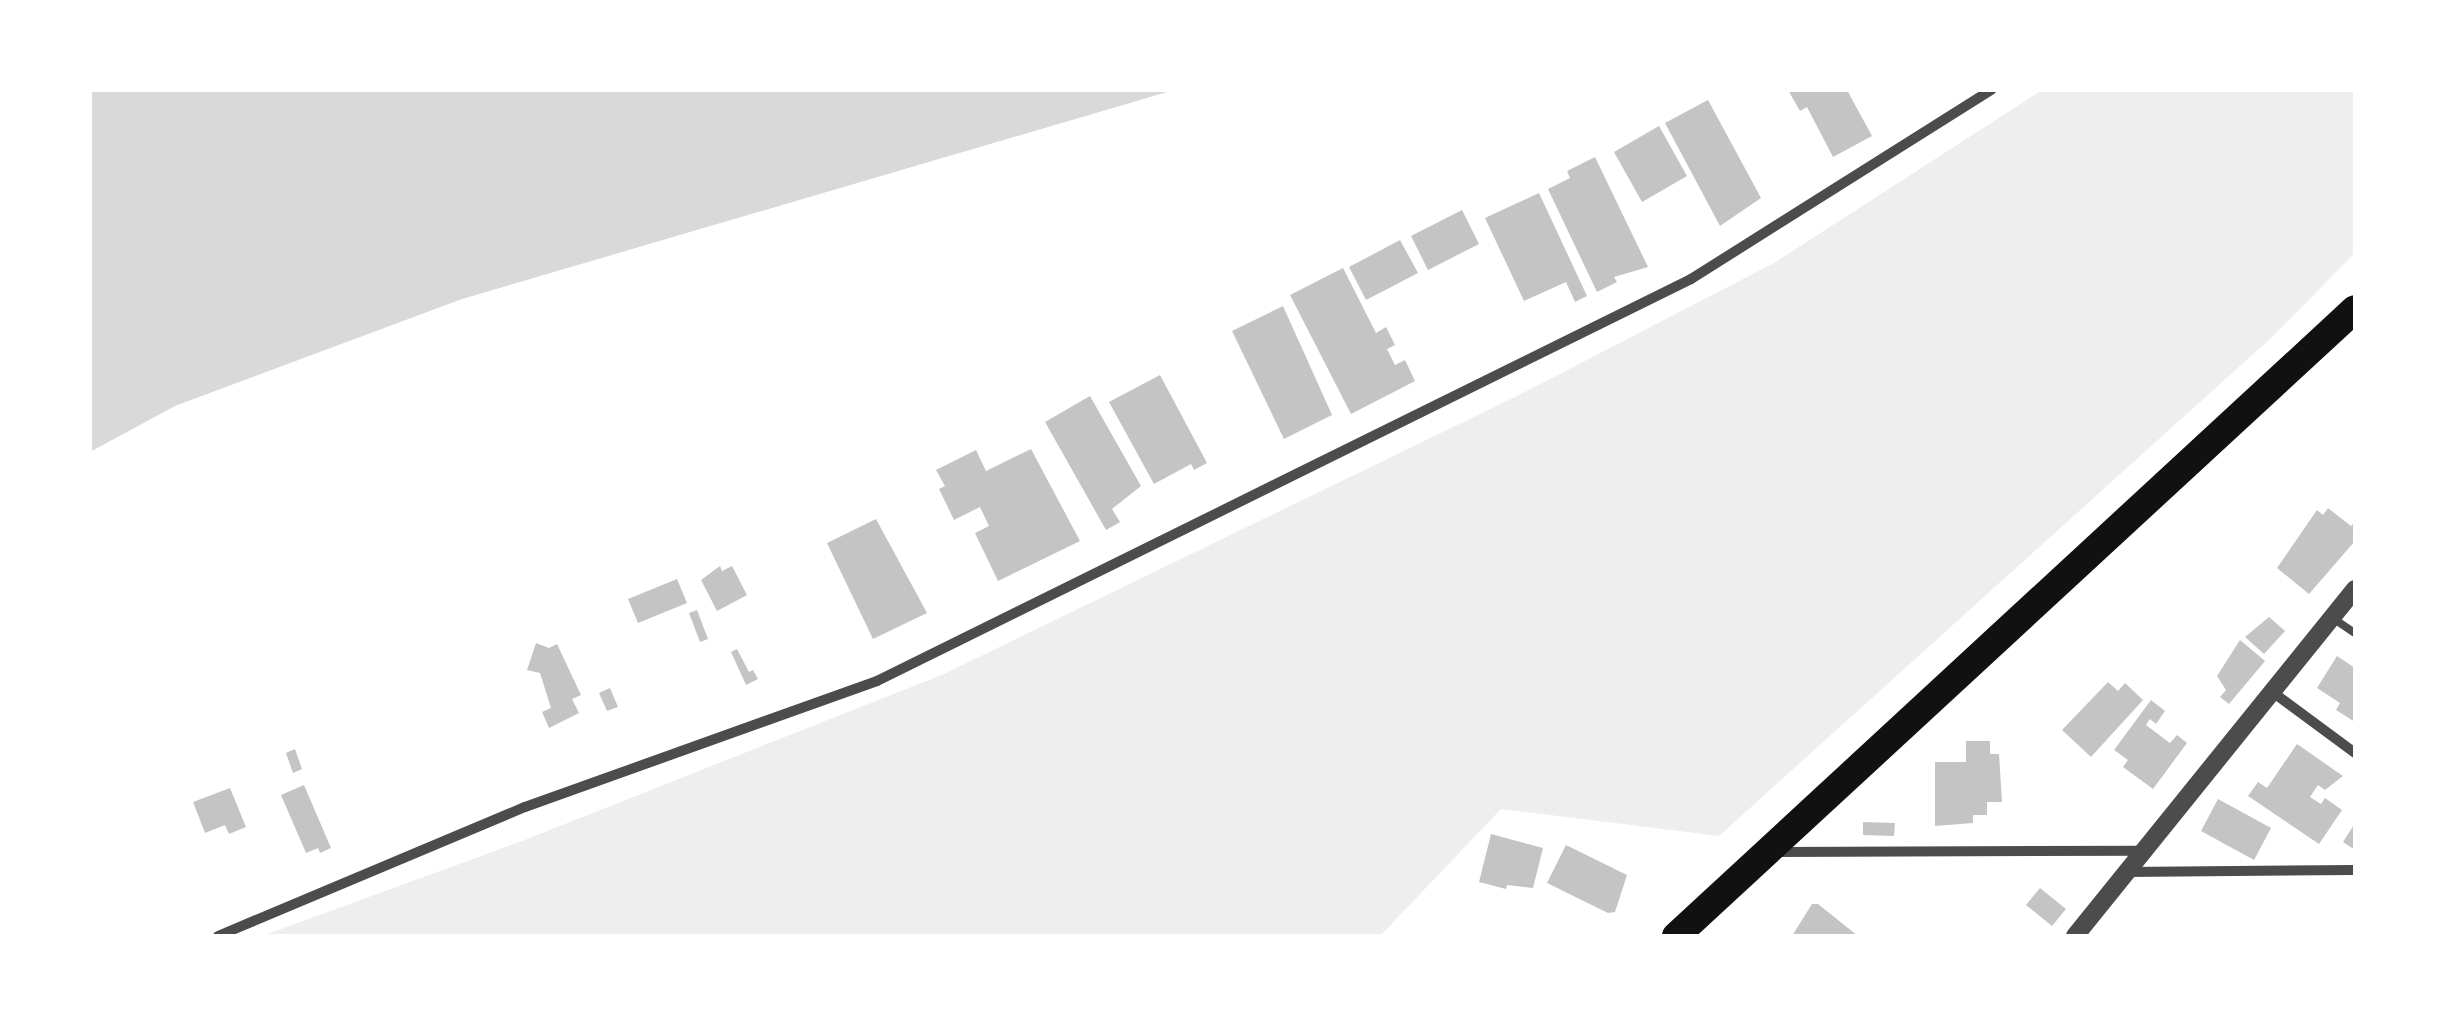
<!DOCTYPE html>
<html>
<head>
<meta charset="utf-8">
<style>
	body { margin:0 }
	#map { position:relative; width:2445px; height:1026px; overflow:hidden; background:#fff; font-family:Commissioner,sans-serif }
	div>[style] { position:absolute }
	.green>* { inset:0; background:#eee }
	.water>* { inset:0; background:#d9d9d9 }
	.building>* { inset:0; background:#c4c4c4 }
	.service>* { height:8px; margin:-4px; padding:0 4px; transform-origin:4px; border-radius:4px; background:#4c4c4c }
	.minor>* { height:10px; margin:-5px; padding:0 5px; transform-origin:5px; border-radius:5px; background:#4c4c4c }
	.tertiary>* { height:18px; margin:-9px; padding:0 9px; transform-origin:9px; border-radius:9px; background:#4c4c4c }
	.trunk>* { height:28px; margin:-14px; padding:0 14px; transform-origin:14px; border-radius:14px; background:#111 }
	span { translate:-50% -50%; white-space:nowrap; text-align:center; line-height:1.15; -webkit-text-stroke:10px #fff; paint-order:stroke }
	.frame { position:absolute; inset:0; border:92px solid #fff; pointer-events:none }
</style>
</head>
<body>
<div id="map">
	<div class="green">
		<i style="clip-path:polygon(2042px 90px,2355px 90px,2355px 253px,2271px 338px,1719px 836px,1501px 809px,1380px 936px,262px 936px,522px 841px,944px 674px,1517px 396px,1774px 263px)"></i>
	</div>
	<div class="water">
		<i style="clip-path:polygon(90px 90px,1174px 90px,462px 299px,175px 406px,90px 452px)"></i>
	</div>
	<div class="building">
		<i style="clip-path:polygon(1788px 90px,1847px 90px,1872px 136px,1833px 157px,1807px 107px,1800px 111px)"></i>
		<i style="clip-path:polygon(1708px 100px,1761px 198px,1720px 226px,1665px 123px)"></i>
		<i style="clip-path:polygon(1659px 126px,1687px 176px,1642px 202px,1614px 152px)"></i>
		<i style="clip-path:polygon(1595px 157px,1648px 267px,1614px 277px,1617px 282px,1597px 292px,1548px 189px,1570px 178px,1567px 171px)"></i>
		<i style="clip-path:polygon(1539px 193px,1587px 296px,1575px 302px,1566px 282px,1524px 301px,1485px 218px)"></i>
		<i style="clip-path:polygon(1462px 210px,1479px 244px,1428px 270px,1411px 236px)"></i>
		<i style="clip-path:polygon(1400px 240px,1418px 273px,1366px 300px,1349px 267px)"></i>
		<i style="clip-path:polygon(1343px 268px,1376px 333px,1386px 327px,1395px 345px,1387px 349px,1395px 365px,1405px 360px,1415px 381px,1351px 414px,1290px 295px)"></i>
		<i style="clip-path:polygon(1283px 306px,1332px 415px,1284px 439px,1232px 331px)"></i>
		<i style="clip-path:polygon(1160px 375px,1207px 463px,1194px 470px,1191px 464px,1154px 484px,1109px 402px)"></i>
		<i style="clip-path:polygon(1090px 396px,1141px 486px,1112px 509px,1120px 522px,1106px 530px,1045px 422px)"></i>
		<i style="clip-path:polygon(1031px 449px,1080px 541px,998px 581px,975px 533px,989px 526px,980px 507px,954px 520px,939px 489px,945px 486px,936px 470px,976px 450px,986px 471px)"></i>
		<i style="clip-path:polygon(2328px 508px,2351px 526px,2355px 522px,2355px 541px,2309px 594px,2277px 568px,2317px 510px,2323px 515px)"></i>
		<i style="clip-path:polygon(876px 519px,927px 613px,873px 639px,827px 543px)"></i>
		<i style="clip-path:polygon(720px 566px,722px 571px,732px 566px,747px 595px,717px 611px,701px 580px)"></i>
		<i style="clip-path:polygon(677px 579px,687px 603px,638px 623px,628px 599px)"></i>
		<i style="clip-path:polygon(697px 610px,708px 639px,700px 642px,689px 613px)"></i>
		<i style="clip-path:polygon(2269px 617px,2285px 631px,2264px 654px,2245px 637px)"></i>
		<i style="clip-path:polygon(2240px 640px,2265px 661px,2229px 704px,2220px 697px,2226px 690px,2217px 676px)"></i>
		<i style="clip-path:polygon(536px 643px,549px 648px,557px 644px,581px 695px,572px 699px,579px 713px,549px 728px,542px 712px,551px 708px,540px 673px,527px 670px)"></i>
		<i style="clip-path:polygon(737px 649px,749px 672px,753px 670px,758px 679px,746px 685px,731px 652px)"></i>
		<i style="clip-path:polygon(2337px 656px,2355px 668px,2355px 722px,2336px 710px,2340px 703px,2317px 688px)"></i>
		<i style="clip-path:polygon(2108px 682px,2118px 691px,2125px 683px,2143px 700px,2091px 757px,2062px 730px)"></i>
		<i style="clip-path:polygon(610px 688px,618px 707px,607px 711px,599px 693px)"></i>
		<i style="clip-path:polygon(2151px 700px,2165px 711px,2156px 724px,2150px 719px,2146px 725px,2170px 743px,2177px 735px,2187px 743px,2153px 789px,2123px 767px,2128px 760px,2114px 750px)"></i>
		<i style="clip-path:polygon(1966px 741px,1990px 741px,1990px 754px,1999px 754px,2002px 802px,1987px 802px,1987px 815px,1973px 815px,1973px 823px,1935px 826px,1935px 762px,1966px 762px)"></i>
		<i style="clip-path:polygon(2297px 744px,2343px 776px,2325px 790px,2318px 785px,2310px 797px,2321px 804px,2325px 798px,2342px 810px,2319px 844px,2248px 796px,2258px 782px,2267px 788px)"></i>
		<i style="clip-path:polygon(295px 749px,302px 769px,293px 773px,286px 753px)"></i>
		<i style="clip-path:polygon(304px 785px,331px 848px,320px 853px,318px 848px,306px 853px,281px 795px)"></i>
		<i style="clip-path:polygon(230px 788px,246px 827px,229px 834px,225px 825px,205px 833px,193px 802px)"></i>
		<i style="clip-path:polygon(2218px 799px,2271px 828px,2254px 860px,2201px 831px)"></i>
		<i style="clip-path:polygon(1863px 822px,1895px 823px,1894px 836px,1863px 835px)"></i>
		<i style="clip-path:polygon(2355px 823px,2355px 850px,2343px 842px)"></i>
		<i style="clip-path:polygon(1491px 834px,1543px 848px,1533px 888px,1507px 885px,1506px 889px,1479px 882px)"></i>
		<i style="clip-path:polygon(1566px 845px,1627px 875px,1615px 912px,1608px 913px,1547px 883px)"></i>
		<i style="clip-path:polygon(2040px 888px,2066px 909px,2052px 926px,2026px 905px)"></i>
		<i style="clip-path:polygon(1812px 904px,1818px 904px,1858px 936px,1792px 936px)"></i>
	</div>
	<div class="service">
		<i style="left:2334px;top:619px;width:25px;rotate:34deg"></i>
	</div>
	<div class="minor">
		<i style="left:2271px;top:691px;width:104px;rotate:36.4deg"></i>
		<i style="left:1773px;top:852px;width:368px;rotate:-0.2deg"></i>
		<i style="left:2126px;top:872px;width:229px;rotate:-0.5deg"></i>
		<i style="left:218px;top:936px;width:333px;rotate:-22.8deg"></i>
		<i style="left:525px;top:807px;width:374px;rotate:-19.7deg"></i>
		<i style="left:877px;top:681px;width:908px;rotate:-26.28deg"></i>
		<i style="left:1691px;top:279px;width:355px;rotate:-32.2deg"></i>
	</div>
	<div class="tertiary">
		<i style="left:2075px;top:936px;width:446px;rotate:-51.1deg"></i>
	</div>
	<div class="trunk">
		<i style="left:1676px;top:936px;width:924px;rotate:-42.72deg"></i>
	</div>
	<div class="frame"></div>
</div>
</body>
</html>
